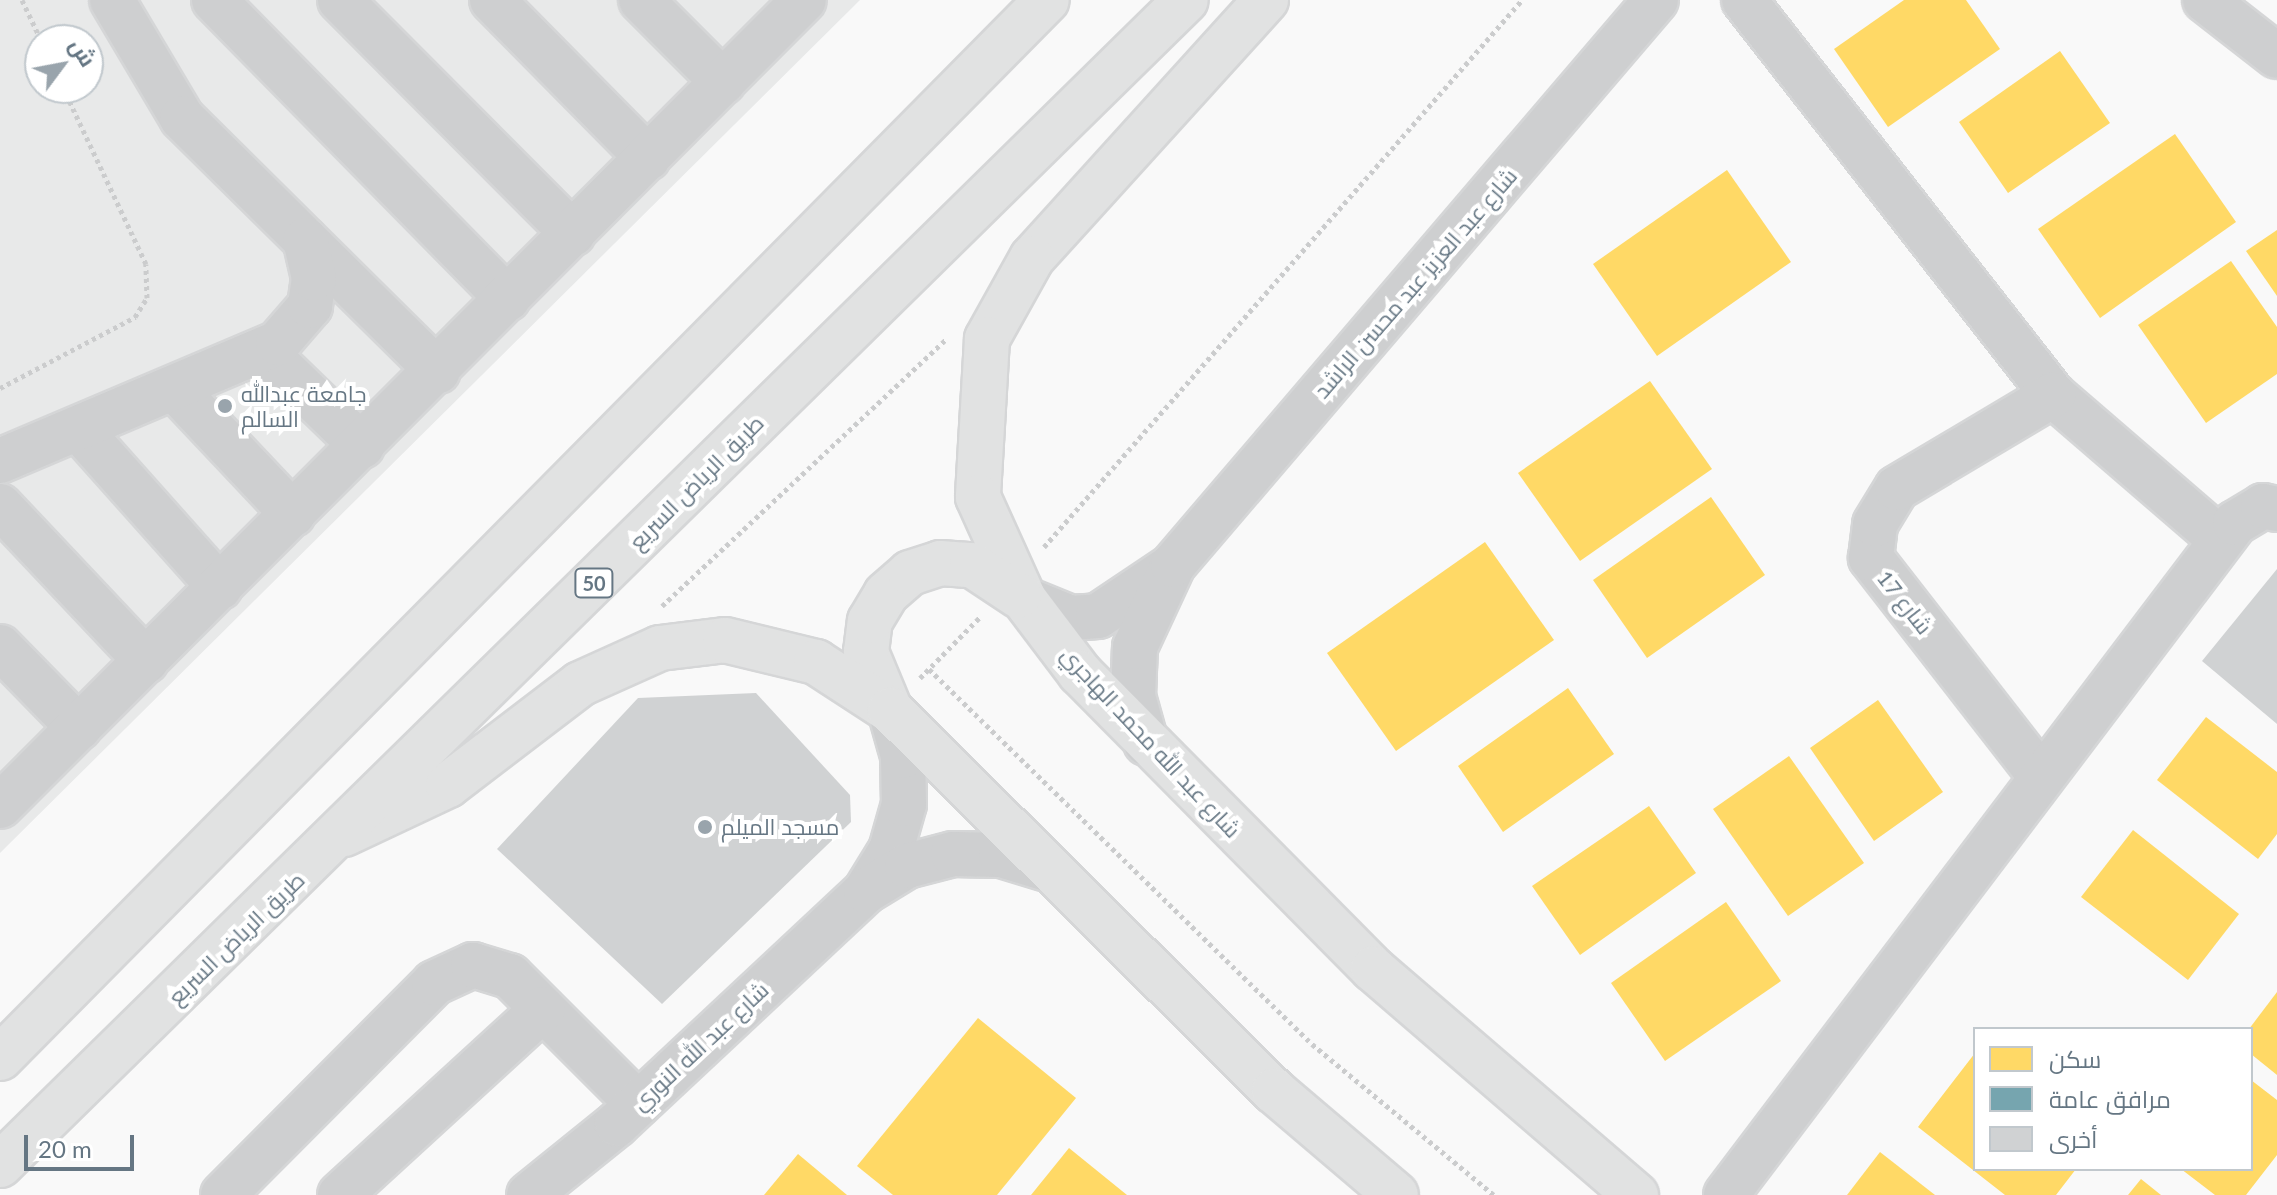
<!DOCTYPE html>
<html>
<head>
<meta charset="utf-8">
<style>
	body { margin:0 }
	#map { position:relative; width:2277px; height:1195px; overflow:hidden; background:#f9f9f9; font-family:Lato,Cairo,sans-serif }
	div>[style] { position:absolute }
	.built>* { inset:0; background:#e8e9e9 }
	.homes>* { inset:0; background:#ffd966 }
	.public>* { inset:0; background:#76a5af }
	.building>* { inset:0; background:#d0d2d3 }
	.path>* { height:5px; margin-top:-2.5px; transform-origin:0; background:repeating-linear-gradient(90deg,#cbcccd 0 4px,transparent 0 8px) }
	.roads { filter:drop-shadow(2px 0 #d5d6d7) drop-shadow(-2px 0 #d5d6d7) drop-shadow(0 2px #d5d6d7) drop-shadow(0 -2px #d5d6d7) }
	.minor>* { height:44px; margin:-22px; padding:0 22px; transform-origin:22px; border-radius:22px; background:#cecfd0 }
	.major>* { height:44px; margin:-22px; padding:0 22px; transform-origin:22px; border-radius:22px; background:#e1e2e2 }
	.highway>* { height:44px; margin:-22px; padding:0 22px; transform-origin:22px; border-radius:22px; background:#e1e2e2 }
	.dots>* { width:22px; height:22px; translate:-50% -50%; box-sizing:border-box; border:4px solid #fff; border-radius:50% }
	span { translate:-50% -50%; white-space:nowrap; text-align:center; line-height:1.15; -webkit-text-stroke:8px #fff; paint-order:stroke }
	.shield-label span { padding:2px 6px; background:#fff; border:2px solid; border-radius:6px; -webkit-text-stroke-width:0 }
	.shield-label { font-size:20px; color:#657683; font-weight:700 }
	.street-label { font-size:22px; color:#657683 }
	.poi-label { font-size:22px; color:#657683 }
	.left { translate:0 -50%; text-align:left }
	.legend { position:absolute; left:1973px; top:1027px; width:280px; height:144px; box-sizing:border-box; background:#fff; border:2px solid #c1c8cd; margin:0; padding:10px 14px; list-style:none; font-size:24px; color:#657683 }
	.legend li { display:flex; align-items:center; gap:16px; height:40px }
	.legend b { width:40px; border:2px solid #c1c8cd }
	.north { position:absolute; left:24px; top:24px; width:80px; height:80px; box-sizing:border-box; background:#fff; border:2px solid #c1c8cd; border-radius:50%; rotate:58deg; font-size:22px; font-weight:700; line-height:32px; text-align:center; color:#657683 }
	.north::after { content:''; display:block; margin:auto; width:28px; height:36px; background:#99a4ac; clip-path:polygon(50% 0,100% 100%,50% 72%,0 100%) }
	.scale { position:absolute; left:24px; top:1135px; width:110px; height:36px; box-sizing:border-box; border:4px solid #657683; border-top:0; padding-left:10px; font-size:24px; line-height:28px; white-space:nowrap; color:#657683; -webkit-text-stroke:6px #fff; paint-order:stroke }
</style>
</head>
<body>
<div id="map">
	<div class="built">
		<i style="clip-path:polygon(evenodd,0 0,860px 0,0 853px,0 0,40px 40px,88px 40px,88px 88px,40px 88px,40px 40px)"></i>
	</div>
	<div class="homes">
		<i style="clip-path:polygon(1904px 0,1966px 0,2000px 49px,1888px 127px,1834px 49px)"></i>
		<i style="clip-path:polygon(2060px 51px,2110px 123px,2008px 193px,1959px 122px)"></i>
		<i style="clip-path:polygon(2175px 134px,2236px 222px,2100px 318px,2038px 229px)"></i>
		<i style="clip-path:polygon(1727px 170px,1791px 262px,1657px 356px,1593px 264px)"></i>
		<i style="clip-path:polygon(2277px 230px,2277px 296px,2246px 251px)"></i>
		<i style="clip-path:polygon(2231px 261px,2277px 327px,2277px 374px,2206px 423px,2138px 325px)"></i>
		<i style="clip-path:polygon(1650px 381px,1712px 469px,1580px 561px,1518px 473px)"></i>
		<i style="clip-path:polygon(1711px 497px,1765px 575px,1647px 658px,1593px 580px)"></i>
		<i style="clip-path:polygon(1485px 542px,1554px 640px,1396px 751px,1327px 653px)"></i>
		<i style="clip-path:polygon(1568px 688px,1614px 754px,1503px 832px,1458px 766px)"></i>
		<i style="clip-path:polygon(1878px 700px,1943px 792px,1874px 841px,1810px 748px)"></i>
		<i style="clip-path:polygon(2206px 717px,2277px 772px,2277px 834px,2258px 859px,2157px 780px)"></i>
		<i style="clip-path:polygon(1789px 756px,1864px 863px,1788px 916px,1713px 809px)"></i>
		<i style="clip-path:polygon(1649px 806px,1696px 873px,1580px 955px,1532px 886px)"></i>
		<i style="clip-path:polygon(2133px 830px,2239px 914px,2188px 980px,2081px 897px)"></i>
		<i style="clip-path:polygon(1726px 902px,1781px 981px,1665px 1061px,1611px 983px)"></i>
		<i style="clip-path:polygon(2277px 992px,2277px 1075px,2251px 1054px,2249px 1029px)"></i>
		<i style="clip-path:polygon(978px 1018px,1076px 1098px,997px 1195px,893px 1195px,857px 1166px)"></i>
		<i style="clip-path:polygon(1975px 1053px,1975px 1169px,2076px 1169px,2056px 1195px,2005px 1195px,1918px 1127px)"></i>
		<i style="clip-path:polygon(2251px 1080px,2277px 1100px,2277px 1155px,2246px 1195px,2215px 1195px,2181px 1169px,2251px 1169px)"></i>
		<i style="clip-path:polygon(1069px 1148px,1127px 1195px,1031px 1195px)"></i>
		<i style="clip-path:polygon(1880px 1152px,1935px 1195px,1847px 1195px)"></i>
		<i style="clip-path:polygon(798px 1154px,847px 1195px,764px 1195px)"></i>
		<i style="clip-path:polygon(2141px 1179px,2161px 1195px,2128px 1195px)"></i>
	</div>
	<div class="public">
		<i style="clip-path:polygon(744px 742px,774px 755px,822px 810px,817px 843px,757px 900px,584px 849px,612px 752px,705px 779px)"></i>
	</div>
	<div class="building">
		<i style="clip-path:polygon(2277px 569px,2277px 724px,2202px 661px)"></i>
		<i style="clip-path:polygon(756px 693px,850px 795px,851px 822px,662px 1004px,497px 849px,638px 698px)"></i>
	</div>
	<div class="path">
		<i style="left:22px;top:0;width:44px;rotate:64.6deg"></i>
		<i style="left:0;top:388px;width:153px;rotate:-27.7deg"></i>
		<i style="left:135px;top:317px;width:22px;rotate:-58deg"></i>
		<i style="left:147px;top:298px;width:34px;rotate:-92deg"></i>
		<i style="left:146px;top:264px;width:195px;rotate:-115.2deg"></i>
		<i style="left:1044px;top:547px;width:726px;rotate:-48.85deg"></i>
		<i style="left:662px;top:606px;width:390px;rotate:-43.2deg"></i>
		<i style="left:929px;top:669px;width:536px;rotate:44.4deg"></i>
		<i style="left:1312px;top:1044px;width:236px;rotate:39.7deg"></i>
		<i style="left:920px;top:678px;width:86px;rotate:-45.5deg"></i>
	</div>
	<div class="roads">
		<div class="minor">
			<i style="left:112px;top:0;width:137px;rotate:59.3deg"></i>
			<i style="left:182px;top:118px;width:360px;rotate:44.7deg"></i>
			<i style="left:214px;top:0;width:419px;rotate:45.5deg"></i>
			<i style="left:340px;top:0;width:330px;rotate:45.1deg"></i>
			<i style="left:492px;top:0;width:222px;rotate:45.4deg"></i>
			<i style="left:641px;top:0;width:116px;rotate:45deg"></i>
			<i style="left:1744px;top:0;width:502px;rotate:51.96deg"></i>
			<i style="left:2053px;top:395px;width:222px;rotate:40.8deg"></i>
			<i style="left:2205px;top:0;width:91px;rotate:37.9deg"></i>
			<i style="left:263px;top:350px;width:138px;rotate:44.1deg"></i>
			<i style="left:175px;top:389px;width:172px;rotate:46.7deg"></i>
			<i style="left:79px;top:429px;width:212px;rotate:48.3deg"></i>
			<i style="left:0;top:461px;width:302px;rotate:-23deg"></i>
			<i style="left:278px;top:343px;width:49px;rotate:-49.1deg"></i>
			<i style="left:310px;top:306px;width:28px;rotate:-82deg"></i>
			<i style="left:314px;top:278px;width:39px;rotate:-103deg"></i>
			<i style="left:0;top:506px;width:213px;rotate:46.7deg"></i>
			<i style="left:1024px;top:599px;width:51px;rotate:22deg"></i>
			<i style="left:1071px;top:618px;width:27px;rotate:-4deg"></i>
			<i style="left:1098px;top:616px;width:84px;rotate:-33.9deg"></i>
			<i style="left:0;top:647px;width:113px;rotate:45.7deg"></i>
			<i style="left:1146px;top:743px;width:49px;rotate:-105.5deg"></i>
			<i style="left:1133px;top:696px;width:49px;rotate:-87.7deg"></i>
			<i style="left:1135px;top:647px;width:90px;rotate:-65.1deg"></i>
			<i style="left:1173px;top:565px;width:743px;rotate:-49.47deg"></i>
			<i style="left:2039px;top:774px;width:274px;rotate:-127.9deg"></i>
			<i style="left:1871px;top:558px;width:34px;rotate:-83deg"></i>
			<i style="left:1875px;top:524px;width:42px;rotate:-58.6deg"></i>
			<i style="left:1897px;top:488px;width:182px;rotate:-30.8deg"></i>
			<i style="left:0;top:806px;width:1138px;rotate:-45.07deg"></i>
			<i style="left:867px;top:889px;width:46px;rotate:-58.4deg"></i>
			<i style="left:891px;top:850px;width:48px;rotate:-74.2deg"></i>
			<i style="left:904px;top:804px;width:48px;rotate:-91.2deg"></i>
			<i style="left:903px;top:756px;width:48px;rotate:-105.8deg"></i>
			<i style="left:223px;top:1195px;width:299px;rotate:-45.1deg"></i>
			<i style="left:434px;top:983px;width:43px;rotate:-24.8deg"></i>
			<i style="left:473px;top:965px;width:39px;rotate:17deg"></i>
			<i style="left:510px;top:976px;width:181px;rotate:45deg"></i>
			<i style="left:340px;top:1195px;width:275px;rotate:-42.5deg"></i>
			<i style="left:529px;top:1195px;width:113px;rotate:-38.9deg"></i>
			<i style="left:617px;top:1124px;width:341px;rotate:-43.1deg"></i>
			<i style="left:866px;top:891px;width:48px;rotate:-31.4deg"></i>
			<i style="left:907px;top:866px;width:48px;rotate:-14.6deg"></i>
			<i style="left:953px;top:854px;width:48px;rotate:1.2deg"></i>
			<i style="left:1001px;top:855px;width:48px;rotate:16.9deg"></i>
			<i style="left:1726px;top:1195px;width:843px;rotate:-52.86deg"></i>
			<i style="left:2235px;top:523px;width:33px;rotate:-31deg"></i>
			<i style="left:2263px;top:506px;width:14px;rotate:12deg"></i>
		</div>
		<div class="major">
			<i style="left:1266px;top:0;width:348px;rotate:132.2deg"></i>
			<i style="left:1032px;top:258px;width:93px;rotate:119.1deg"></i>
			<i style="left:987px;top:339px;width:158px;rotate:93.3deg"></i>
			<i style="left:978px;top:497px;width:112px;rotate:65.7deg"></i>
			<i style="left:1024px;top:599px;width:93px;rotate:52.9deg"></i>
			<i style="left:1080px;top:673px;width:416px;rotate:45.3deg"></i>
			<i style="left:1373px;top:969px;width:347px;rotate:40.7deg"></i>
			<i style="left:890px;top:710px;width:63px;rotate:-112.5deg"></i>
			<i style="left:866px;top:652px;width:31px;rotate:-83deg"></i>
			<i style="left:870px;top:621px;width:31px;rotate:-59deg"></i>
			<i style="left:886px;top:594px;width:32px;rotate:-41deg"></i>
			<i style="left:910px;top:573px;width:32px;rotate:-18deg"></i>
			<i style="left:940px;top:563px;width:32px;rotate:4deg"></i>
			<i style="left:972px;top:565px;width:56px;rotate:33.4deg"></i>
			<i style="left:344px;top:834px;width:115px;rotate:-25.2deg"></i>
			<i style="left:448px;top:785px;width:166px;rotate:-37.4deg"></i>
			<i style="left:580px;top:684px;width:88px;rotate:-24.2deg"></i>
			<i style="left:660px;top:648px;width:65px;rotate:-7deg"></i>
			<i style="left:725px;top:640px;width:94px;rotate:13.6deg"></i>
			<i style="left:816px;top:662px;width:88px;rotate:33deg"></i>
			<i style="left:890px;top:710px;width:541px;rotate:44.78deg"></i>
			<i style="left:1274px;top:1091px;width:160px;rotate:40.4deg"></i>
		</div>
		<div class="highway">
			<i style="left:0;top:1058px;width:1488px;rotate:-45.3deg"></i>
			<i style="left:0;top:1165px;width:1662px;rotate:-44.49deg"></i>
		</div>
	</div>
	<div class="dots">
		<i style="left:225px;top:406px;background:#99a4ac"></i>
		<i style="left:705px;top:827px;background:#99a4ac"></i>
	</div>
	<div class="shield-label">
		<span style="left:594px;top:583px">50</span>
	</div>
	<div class="street-label">
		<span style="left:1415px;top:283px;rotate:-49deg">شارع عبد العزيز عبد محسن الراشد</span>
		<span style="left:696px;top:482px;rotate:-45deg">طريق الرياض السريع</span>
		<span style="left:1905px;top:602px;rotate:52deg">شارع 17</span>
		<span style="left:1151px;top:742px;rotate:47deg">شارع عبد الله محمد الهاجري</span>
		<span style="left:236px;top:938px;rotate:-44deg">طريق الرياض السريع</span>
		<span style="left:700px;top:1046px;rotate:-43deg">شارع عبد الله النوري</span>
	</div>
	<div class="poi-label">
		<span class="left" style="left:241px;top:406px">جامعة عبدالله<br>السالم</span>
		<span class="left" style="left:721px;top:827px">مسجد الميلم</span>
	</div>
	<ul class="legend">
	<li><b style="height:22px;background:#ffd966"></b>سكن</li>
	<li><b style="height:22px;background:#76a5af"></b>مرافق عامة</li>
	<li><b style="height:22px;background:#d0d2d3"></b>أخرى</li>
	</ul>
	<div class="north">ش</div>
	<div class="scale">20 m</div>
</div>
</body>
</html>
